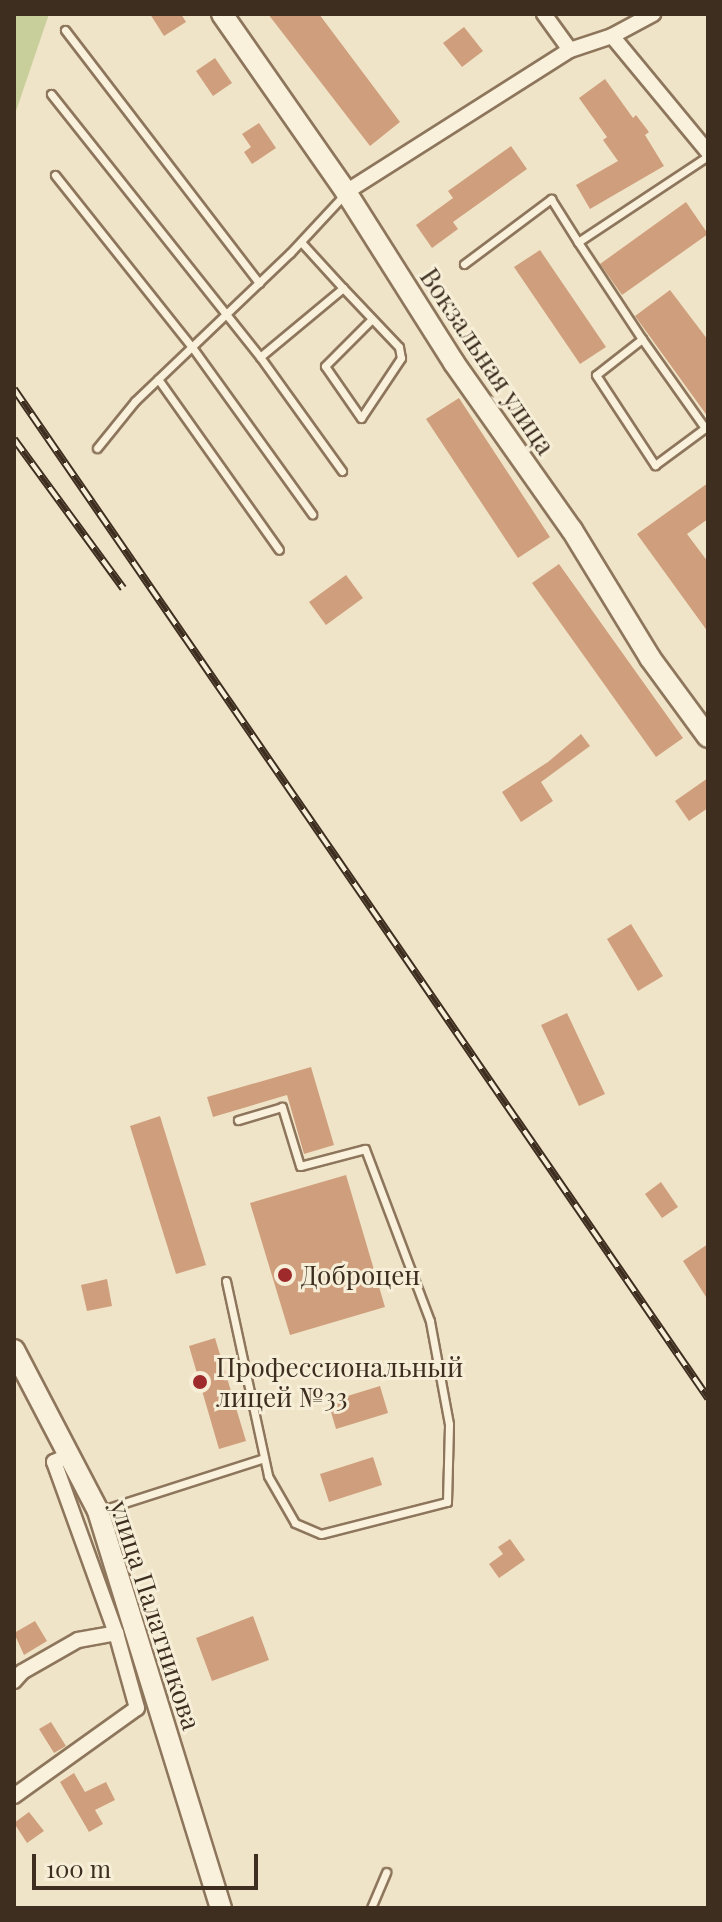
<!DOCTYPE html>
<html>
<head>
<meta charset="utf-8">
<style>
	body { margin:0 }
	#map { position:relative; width:722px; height:1922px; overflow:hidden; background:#f0e4c8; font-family:"Playfair Display",serif }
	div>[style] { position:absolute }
	.green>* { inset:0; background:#c9cf9b }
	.building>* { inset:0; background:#cf9f7d }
	.roads { filter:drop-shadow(2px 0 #8d765c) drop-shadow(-2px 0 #8d765c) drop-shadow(0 2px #8d765c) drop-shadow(0 -2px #8d765c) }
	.lane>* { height:7px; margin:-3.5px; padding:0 3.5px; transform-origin:3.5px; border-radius:3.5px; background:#faf1dc }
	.street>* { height:14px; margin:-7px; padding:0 7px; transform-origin:7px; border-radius:7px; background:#faf1dc }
	.secondary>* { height:20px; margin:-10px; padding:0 10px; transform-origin:10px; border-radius:10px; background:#faf1dc }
	.rail>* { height:8px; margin-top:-4px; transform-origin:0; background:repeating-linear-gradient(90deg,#f7eed8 0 15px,#3d2e20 0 30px); box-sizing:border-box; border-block:2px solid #3d2e20 }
	.dots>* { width:22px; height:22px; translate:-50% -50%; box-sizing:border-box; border:4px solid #f7eed8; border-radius:50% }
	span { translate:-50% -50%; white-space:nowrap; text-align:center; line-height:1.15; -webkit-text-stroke:6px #f7eed8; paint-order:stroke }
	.street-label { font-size:26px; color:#3d2e20 }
	.poi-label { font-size:26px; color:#3d2e20 }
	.left { translate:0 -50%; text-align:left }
	.frame { position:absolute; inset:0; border:16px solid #3d2e20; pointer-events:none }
	.scale { position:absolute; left:32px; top:1854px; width:226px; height:36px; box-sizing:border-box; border:4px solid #3d2e20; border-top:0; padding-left:10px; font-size:24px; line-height:28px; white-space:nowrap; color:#3d2e20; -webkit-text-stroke:6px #f7eed8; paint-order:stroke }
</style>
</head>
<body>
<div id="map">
	<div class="green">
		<i style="clip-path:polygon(14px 14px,49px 14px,14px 117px)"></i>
	</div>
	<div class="building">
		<i style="clip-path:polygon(150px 14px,181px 14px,186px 22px,164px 36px)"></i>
		<i style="clip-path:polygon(268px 14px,319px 14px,400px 122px,370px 146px)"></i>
		<i style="clip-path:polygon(464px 27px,483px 51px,462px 67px,443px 43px)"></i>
		<i style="clip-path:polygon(215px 58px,232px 83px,213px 96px,196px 71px)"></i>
		<i style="clip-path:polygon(605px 79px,633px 118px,636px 115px,649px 132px,645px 135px,664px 166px,590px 209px,576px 185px,618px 161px,603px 140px,607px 137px,579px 98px)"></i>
		<i style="clip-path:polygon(259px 123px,276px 148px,252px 164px,244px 152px,251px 147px,242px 134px)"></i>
		<i style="clip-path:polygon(511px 146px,527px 169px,453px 222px,458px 229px,432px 248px,416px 225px,453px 198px,448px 191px)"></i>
		<i style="clip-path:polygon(686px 202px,708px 234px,622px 295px,600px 264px)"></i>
		<i style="clip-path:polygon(540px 250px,606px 347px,580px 364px,514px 267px)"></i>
		<i style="clip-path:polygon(670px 290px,708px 340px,708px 417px,635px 316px)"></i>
		<i style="clip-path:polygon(459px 398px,550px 537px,518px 558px,426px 419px)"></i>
		<i style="clip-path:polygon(708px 483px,708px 519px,687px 534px,708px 562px,708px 632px,637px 534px)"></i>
		<i style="clip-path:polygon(559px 564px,683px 738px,656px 757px,532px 583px)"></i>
		<i style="clip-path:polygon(346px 575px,363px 598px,326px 625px,309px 602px)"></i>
		<i style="clip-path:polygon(581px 734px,590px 746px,541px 782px,553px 801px,521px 822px,502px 792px,548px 762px)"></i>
		<i style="clip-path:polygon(708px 778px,708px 808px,689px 821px,675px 801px)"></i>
		<i style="clip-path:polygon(631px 924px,663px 976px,638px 991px,607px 939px)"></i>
		<i style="clip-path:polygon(567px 1013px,605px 1094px,579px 1106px,541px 1025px)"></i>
		<i style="clip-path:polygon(311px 1067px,334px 1145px,304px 1154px,287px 1095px,213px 1117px,207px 1097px)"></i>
		<i style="clip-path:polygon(160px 1116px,206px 1265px,176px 1274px,130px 1126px)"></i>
		<i style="clip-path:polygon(346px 1175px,385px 1307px,290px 1335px,250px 1203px)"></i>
		<i style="clip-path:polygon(661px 1182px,678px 1207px,662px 1218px,645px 1194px)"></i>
		<i style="clip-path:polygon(708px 1244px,708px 1300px,683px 1261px)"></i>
		<i style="clip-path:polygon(107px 1279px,112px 1306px,87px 1311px,81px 1285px)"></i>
		<i style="clip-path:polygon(215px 1338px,246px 1441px,219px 1449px,189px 1346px)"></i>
		<i style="clip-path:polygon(380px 1386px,388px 1413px,336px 1429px,328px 1402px)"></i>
		<i style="clip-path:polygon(373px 1457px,382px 1485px,329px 1502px,320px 1474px)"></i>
		<i style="clip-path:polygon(510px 1539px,525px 1560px,499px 1578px,489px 1564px,503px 1554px,498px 1547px)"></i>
		<i style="clip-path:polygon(253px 1616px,269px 1660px,212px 1681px,196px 1638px)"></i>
		<i style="clip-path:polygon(35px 1621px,47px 1641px,24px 1655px,14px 1633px)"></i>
		<i style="clip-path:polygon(51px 1722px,66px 1746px,54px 1753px,39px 1729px)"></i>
		<i style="clip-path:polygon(74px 1773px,85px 1792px,106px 1782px,115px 1800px,95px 1810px,103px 1824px,89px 1832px,60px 1782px)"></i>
		<i style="clip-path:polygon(29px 1812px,44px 1831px,27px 1843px,14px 1823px)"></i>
	</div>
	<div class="roads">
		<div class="lane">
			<i style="left:65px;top:30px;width:319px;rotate:52.5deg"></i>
			<i style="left:51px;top:94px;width:336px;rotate:51.5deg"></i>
			<i style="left:55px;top:175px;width:220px;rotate:51.5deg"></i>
			<i style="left:192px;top:347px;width:206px;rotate:54.3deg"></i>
			<i style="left:301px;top:242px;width:62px;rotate:47.6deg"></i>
			<i style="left:343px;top:288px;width:81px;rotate:46.5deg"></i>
			<i style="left:399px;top:347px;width:11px;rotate:80deg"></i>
			<i style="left:401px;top:358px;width:72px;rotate:123.7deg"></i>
			<i style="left:361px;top:418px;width:63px;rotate:-124.7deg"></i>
			<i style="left:325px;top:366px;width:66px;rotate:-45deg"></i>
			<i style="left:578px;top:242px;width:116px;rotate:56.6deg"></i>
			<i style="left:464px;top:264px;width:109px;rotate:-36.8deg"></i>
			<i style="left:551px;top:199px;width:51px;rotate:57.9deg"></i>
			<i style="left:578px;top:242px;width:156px;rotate:-33.5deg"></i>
			<i style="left:158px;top:379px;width:209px;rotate:54.7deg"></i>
			<i style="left:705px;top:428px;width:109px;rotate:-125.3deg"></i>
			<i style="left:642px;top:339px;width:58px;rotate:142deg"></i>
			<i style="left:596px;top:375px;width:108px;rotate:56.8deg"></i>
			<i style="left:655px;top:465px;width:62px;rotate:-36.5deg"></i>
			<i style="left:705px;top:428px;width:4px;rotate:-34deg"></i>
			<i style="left:97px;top:448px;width:60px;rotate:-51deg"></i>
			<i style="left:135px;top:401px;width:214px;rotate:-43.7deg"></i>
			<i style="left:290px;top:253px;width:81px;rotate:-47deg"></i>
			<i style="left:342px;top:471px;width:140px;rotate:-125.7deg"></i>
			<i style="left:260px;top:357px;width:108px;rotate:-39.7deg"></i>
			<i style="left:226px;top:1281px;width:199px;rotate:77.8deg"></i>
			<i style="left:268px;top:1476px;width:54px;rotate:60.1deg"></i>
			<i style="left:295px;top:1523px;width:28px;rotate:23deg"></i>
			<i style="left:321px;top:1534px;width:130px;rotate:-14.3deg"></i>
			<i style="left:447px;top:1502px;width:78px;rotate:-88.5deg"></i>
			<i style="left:449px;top:1424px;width:105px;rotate:-100.5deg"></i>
			<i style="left:430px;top:1321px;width:184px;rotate:-110.7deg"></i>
			<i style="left:365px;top:1149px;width:67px;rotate:165.3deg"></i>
			<i style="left:300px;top:1166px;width:62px;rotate:-107deg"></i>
			<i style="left:282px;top:1107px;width:46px;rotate:163.5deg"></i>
			<i style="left:99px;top:1511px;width:173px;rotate:-17.8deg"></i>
			<i style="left:371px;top:1908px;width:39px;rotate:-67deg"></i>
		</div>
		<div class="street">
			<i style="left:544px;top:14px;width:44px;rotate:54.2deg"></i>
			<i style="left:612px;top:36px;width:151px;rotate:50.4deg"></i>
			<i style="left:346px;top:192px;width:265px;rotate:-32.4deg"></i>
			<i style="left:570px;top:50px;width:44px;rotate:-18.4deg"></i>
			<i style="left:612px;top:36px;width:47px;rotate:-28.2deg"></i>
			<i style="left:14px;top:1681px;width:12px;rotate:-48deg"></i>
			<i style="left:22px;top:1672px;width:64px;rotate:-29.7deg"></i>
			<i style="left:78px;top:1640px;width:39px;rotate:-10deg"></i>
			<i style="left:14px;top:1796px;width:151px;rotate:-35.6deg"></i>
			<i style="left:137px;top:1708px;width:78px;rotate:-105.6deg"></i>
			<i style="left:116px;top:1633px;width:182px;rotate:-109.9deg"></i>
			<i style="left:54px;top:1462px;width:17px;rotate:-25deg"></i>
		</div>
		<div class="secondary">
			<i style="left:222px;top:14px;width:217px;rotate:55.1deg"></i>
			<i style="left:346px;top:192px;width:202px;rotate:57.7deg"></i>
			<i style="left:454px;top:363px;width:204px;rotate:54.8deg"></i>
			<i style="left:572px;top:530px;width:150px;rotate:58.6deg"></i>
			<i style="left:650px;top:658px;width:98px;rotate:53.7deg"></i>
			<i style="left:14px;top:1350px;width:182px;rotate:62.4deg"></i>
			<i style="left:98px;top:1511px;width:416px;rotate:72.8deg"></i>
		</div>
	</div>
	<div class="rail">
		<i style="left:14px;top:389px;width:1225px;rotate:55.48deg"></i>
		<i style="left:14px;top:439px;width:185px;rotate:53.8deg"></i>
	</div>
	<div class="dots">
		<i style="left:285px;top:1275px;background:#9e2a2b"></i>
		<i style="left:200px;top:1382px;background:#9e2a2b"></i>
	</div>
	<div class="street-label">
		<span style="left:488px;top:361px;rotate:56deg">Вокзальная улица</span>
		<span style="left:156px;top:1615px;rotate:72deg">улица Палатникова</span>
	</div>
	<div class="poi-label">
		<span class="left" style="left:301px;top:1275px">Доброцен</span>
		<span class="left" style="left:216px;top:1382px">Профессиональный<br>лицей №33</span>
	</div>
	<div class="frame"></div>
	<div class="scale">100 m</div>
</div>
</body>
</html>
